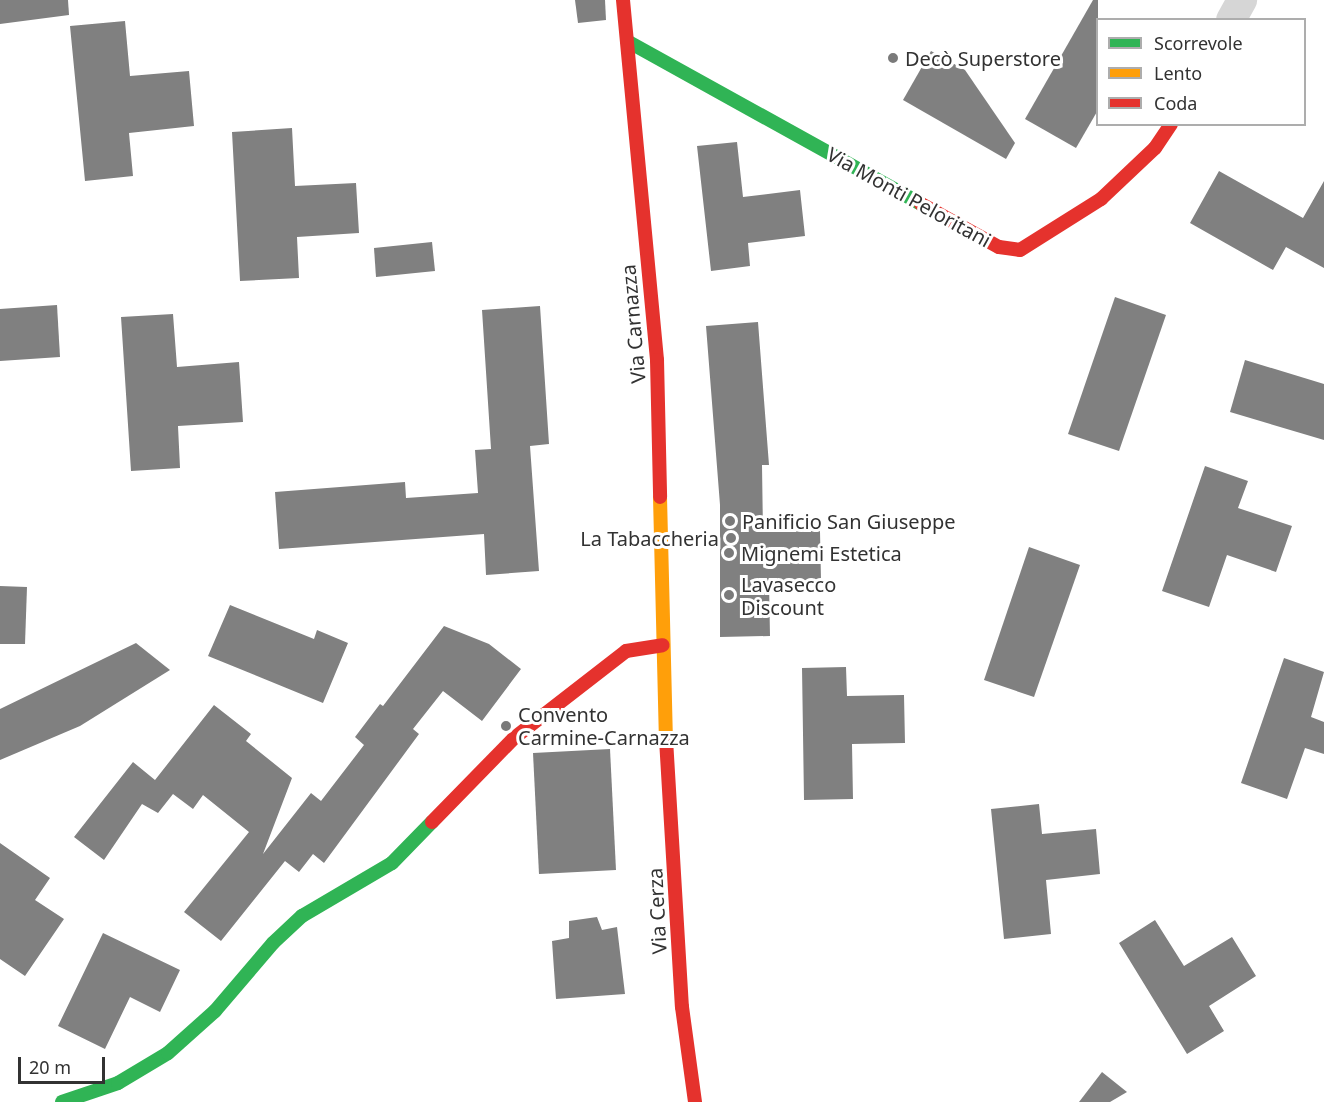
<!DOCTYPE html>
<html>
<head>
<meta charset="utf-8">
<style>
	body { margin:0 }
	#map { position:relative; width:1324px; height:1102px; overflow:hidden; background:#fff; font-family:"Noto Sans",sans-serif }
	div>[style] { position:absolute }
	.building>* { inset:0; background:#808080 }
	.street>* { height:30px; margin:-15px; padding:0 15px; transform-origin:15px; border-radius:15px; background:#d6d6d6 }
	.fast>* { height:14px; margin:-7px; padding:0 7px; transform-origin:7px; border-radius:7px; background:#30b455 }
	.slow>* { height:14px; margin:-7px; padding:0 7px; transform-origin:7px; border-radius:7px; background:#ff9f0a }
	.jam>* { height:14px; margin:-7px; padding:0 7px; transform-origin:7px; border-radius:7px; background:#e5322d }
	.dots>* { width:16px; height:16px; translate:-50% -50%; box-sizing:border-box; border:3px solid #fff; border-radius:50% }
	span { translate:-50% -50%; white-space:nowrap; text-align:center; line-height:1.15; -webkit-text-stroke:6px #fff; paint-order:stroke }
	.poi-label { font-size:20px; color:#323232 }
	.left { translate:0 -50%; text-align:left }
	.right { translate:-100% -50%; text-align:right }
	.street-label { font-size:20px; color:#323232 }
	.legend { position:absolute; left:1096px; top:18px; width:210px; height:108px; box-sizing:border-box; background:#fff; border:2px solid #adadad; margin:0; padding:8px 10px; list-style:none; font-size:18px; color:#323232 }
	.legend li { display:flex; align-items:center; gap:12px; height:30px }
	.legend b { width:30px; border:2px solid #adadad }
	.scale { position:absolute; left:18px; top:1057px; width:87px; height:27px; box-sizing:border-box; border:3px solid #323232; border-top:0; padding-left:8px; font-size:18px; line-height:21px; white-space:nowrap; color:#323232; -webkit-text-stroke:4px #fff; paint-order:stroke }
</style>
</head>
<body>
<div id="map">
	<div class="building">
		<i style="clip-path:polygon(0 0,68px 0,69px 15px,0 24px)"></i>
		<i style="clip-path:polygon(575px 0,605px 0,606px 20px,578px 23px)"></i>
		<i style="clip-path:polygon(1093px 0,1098px 0,1098px 110px,1076px 148px,1025px 119px)"></i>
		<i style="clip-path:polygon(125px 21px,130px 76px,189px 71px,194px 126px,129px 133px,133px 176px,85px 181px,70px 26px)"></i>
		<i style="clip-path:polygon(931px 51px,965px 70px,1015px 143px,1006px 159px,903px 100px)"></i>
		<i style="clip-path:polygon(292px 128px,295px 186px,356px 183px,359px 233px,297px 237px,299px 278px,240px 281px,232px 132px)"></i>
		<i style="clip-path:polygon(737px 142px,743px 197px,800px 190px,805px 236px,748px 243px,750px 266px,711px 271px,697px 146px)"></i>
		<i style="clip-path:polygon(1219px 171px,1303px 218px,1324px 181px,1324px 268px,1286px 247px,1273px 270px,1190px 223px)"></i>
		<i style="clip-path:polygon(432px 242px,435px 271px,376px 277px,374px 248px)"></i>
		<i style="clip-path:polygon(1115px 297px,1166px 315px,1119px 451px,1068px 434px)"></i>
		<i style="clip-path:polygon(57px 305px,60px 357px,0 361px,0 309px)"></i>
		<i style="clip-path:polygon(540px 306px,549px 444px,530px 446px,539px 571px,486px 575px,484px 534px,279px 549px,275px 492px,405px 482px,406px 498px,478px 493px,475px 450px,491px 449px,482px 310px)"></i>
		<i style="clip-path:polygon(173px 314px,177px 367px,239px 362px,243px 422px,178px 426px,180px 468px,131px 471px,121px 317px)"></i>
		<i style="clip-path:polygon(758px 322px,769px 465px,762px 465px,763px 532px,820px 531px,821px 580px,769px 581px,770px 636px,720px 637px,720px 505px,706px 326px)"></i>
		<i style="clip-path:polygon(1245px 360px,1324px 384px,1324px 440px,1230px 412px)"></i>
		<i style="clip-path:polygon(1205px 466px,1248px 481px,1238px 508px,1292px 526px,1276px 572px,1227px 555px,1209px 607px,1162px 591px)"></i>
		<i style="clip-path:polygon(1029px 547px,1080px 565px,1034px 697px,984px 680px)"></i>
		<i style="clip-path:polygon(0 586px,27px 587px,25px 644px,0 644px)"></i>
		<i style="clip-path:polygon(230px 605px,314px 639px,317px 630px,348px 643px,323px 703px,208px 656px)"></i>
		<i style="clip-path:polygon(444px 626px,489px 644px,521px 669px,482px 721px,443px 691px,413px 729px,419px 734px,324px 863px,313px 854px,299px 872px,285px 861px,221px 941px,184px 912px,249px 832px,203px 795px,193px 809px,173px 794px,158px 813px,142px 804px,104px 860px,74px 837px,133px 762px,155px 780px,214px 705px,251px 734px,246px 741px,292px 778px,263px 854px,311px 793px,321px 801px,364px 745px,355px 737px,380px 704px,383px 706px)"></i>
		<i style="clip-path:polygon(136px 643px,170px 670px,80px 726px,0 760px,0 709px)"></i>
		<i style="clip-path:polygon(1284px 658px,1324px 672px,1311px 717px,1324px 722px,1324px 754px,1305px 748px,1287px 799px,1241px 783px)"></i>
		<i style="clip-path:polygon(846px 667px,847px 696px,904px 695px,905px 743px,852px 744px,853px 799px,804px 800px,802px 668px)"></i>
		<i style="clip-path:polygon(610px 749px,616px 870px,539px 874px,533px 753px)"></i>
		<i style="clip-path:polygon(1039px 804px,1042px 834px,1096px 829px,1100px 874px,1046px 880px,1051px 934px,1004px 939px,991px 809px)"></i>
		<i style="clip-path:polygon(0 843px,50px 878px,35px 900px,64px 919px,25px 976px,0 959px)"></i>
		<i style="clip-path:polygon(597px 917px,602px 930px,617px 927px,625px 994px,556px 999px,552px 941px,569px 938px,569px 921px)"></i>
		<i style="clip-path:polygon(1155px 920px,1184px 966px,1232px 937px,1256px 976px,1209px 1006px,1224px 1031px,1187px 1054px,1119px 943px)"></i>
		<i style="clip-path:polygon(103px 933px,180px 970px,160px 1012px,130px 997px,105px 1049px,58px 1026px)"></i>
		<i style="clip-path:polygon(1102px 1072px,1127px 1092px,1110px 1102px,1079px 1102px)"></i>
	</div>
	<div class="street">
		<i style="left:1231px;top:20px;width:23px;rotate:-61deg"></i>
	</div>
	<div class="fast">
		<i style="left:627px;top:41px;width:336px;rotate:29deg"></i>
		<i style="left:62px;top:1102px;width:59px;rotate:-18.7deg"></i>
		<i style="left:118px;top:1083px;width:58px;rotate:-31deg"></i>
		<i style="left:168px;top:1053px;width:63px;rotate:-41.8deg"></i>
		<i style="left:215px;top:1011px;width:89px;rotate:-49.5deg"></i>
		<i style="left:273px;top:943px;width:40px;rotate:-43deg"></i>
		<i style="left:302px;top:916px;width:104px;rotate:-30.5deg"></i>
		<i style="left:392px;top:863px;width:57px;rotate:-45.7deg"></i>
	</div>
	<div class="slow">
		<i style="left:660px;top:497px;width:242px;rotate:88.6deg"></i>
	</div>
	<div class="jam">
		<i style="left:623px;top:0;width:362px;rotate:84.6deg"></i>
		<i style="left:657px;top:360px;width:137px;rotate:88.7deg"></i>
		<i style="left:921px;top:204px;width:89px;rotate:28.9deg"></i>
		<i style="left:999px;top:247px;width:21px;rotate:8deg"></i>
		<i style="left:1020px;top:250px;width:96px;rotate:-32.2deg"></i>
		<i style="left:1101px;top:199px;width:74px;rotate:-43.4deg"></i>
		<i style="left:1155px;top:148px;width:29px;rotate:-56deg"></i>
		<i style="left:666px;top:739px;width:268px;rotate:86.6deg"></i>
		<i style="left:682px;top:1007px;width:96px;rotate:82.2deg"></i>
		<i style="left:432px;top:822px;width:117px;rotate:-45.7deg"></i>
		<i style="left:514px;top:738px;width:142px;rotate:-37.8deg"></i>
		<i style="left:626px;top:651px;width:37px;rotate:-9deg"></i>
	</div>
	<div class="dots">
		<i style="left:893px;top:58px;background:#7a7a7a"></i>
		<i style="left:730px;top:521px;background:#7a7a7a"></i>
		<i style="left:731px;top:538px;background:#7a7a7a"></i>
		<i style="left:729px;top:553px;background:#7a7a7a"></i>
		<i style="left:729px;top:595px;background:#7a7a7a"></i>
		<i style="left:506px;top:726px;background:#7a7a7a"></i>
	</div>
	<div class="poi-label">
		<span class="left" style="left:905px;top:58px">Decò Superstore</span>
		<span class="left" style="left:742px;top:521px">Panificio San Giuseppe</span>
		<span class="right" style="left:719px;top:538px">La Tabaccheria</span>
		<span class="left" style="left:741px;top:553px">Mignemi Estetica</span>
		<span class="left" style="left:741px;top:596px">Lavasecco<br>Discount</span>
		<span class="left" style="left:518px;top:726px">Convento<br>Carmine-Carnazza</span>
	</div>
	<div class="street-label">
		<span style="left:909px;top:197px;rotate:29deg">Via Monti Peloritani</span>
		<span style="left:633px;top:324px;rotate:-95deg">Via Carnazza</span>
		<span style="left:657px;top:911px;rotate:-93deg">Via Cerza</span>
	</div>
	<ul class="legend">
	<li><b style="height:8px;background:#30b455"></b>Scorrevole</li>
	<li><b style="height:8px;background:#ff9f0a"></b>Lento</li>
	<li><b style="height:8px;background:#e5322d"></b>Coda</li>
	</ul>
	<div class="scale">20 m</div>
</div>
</body>
</html>
